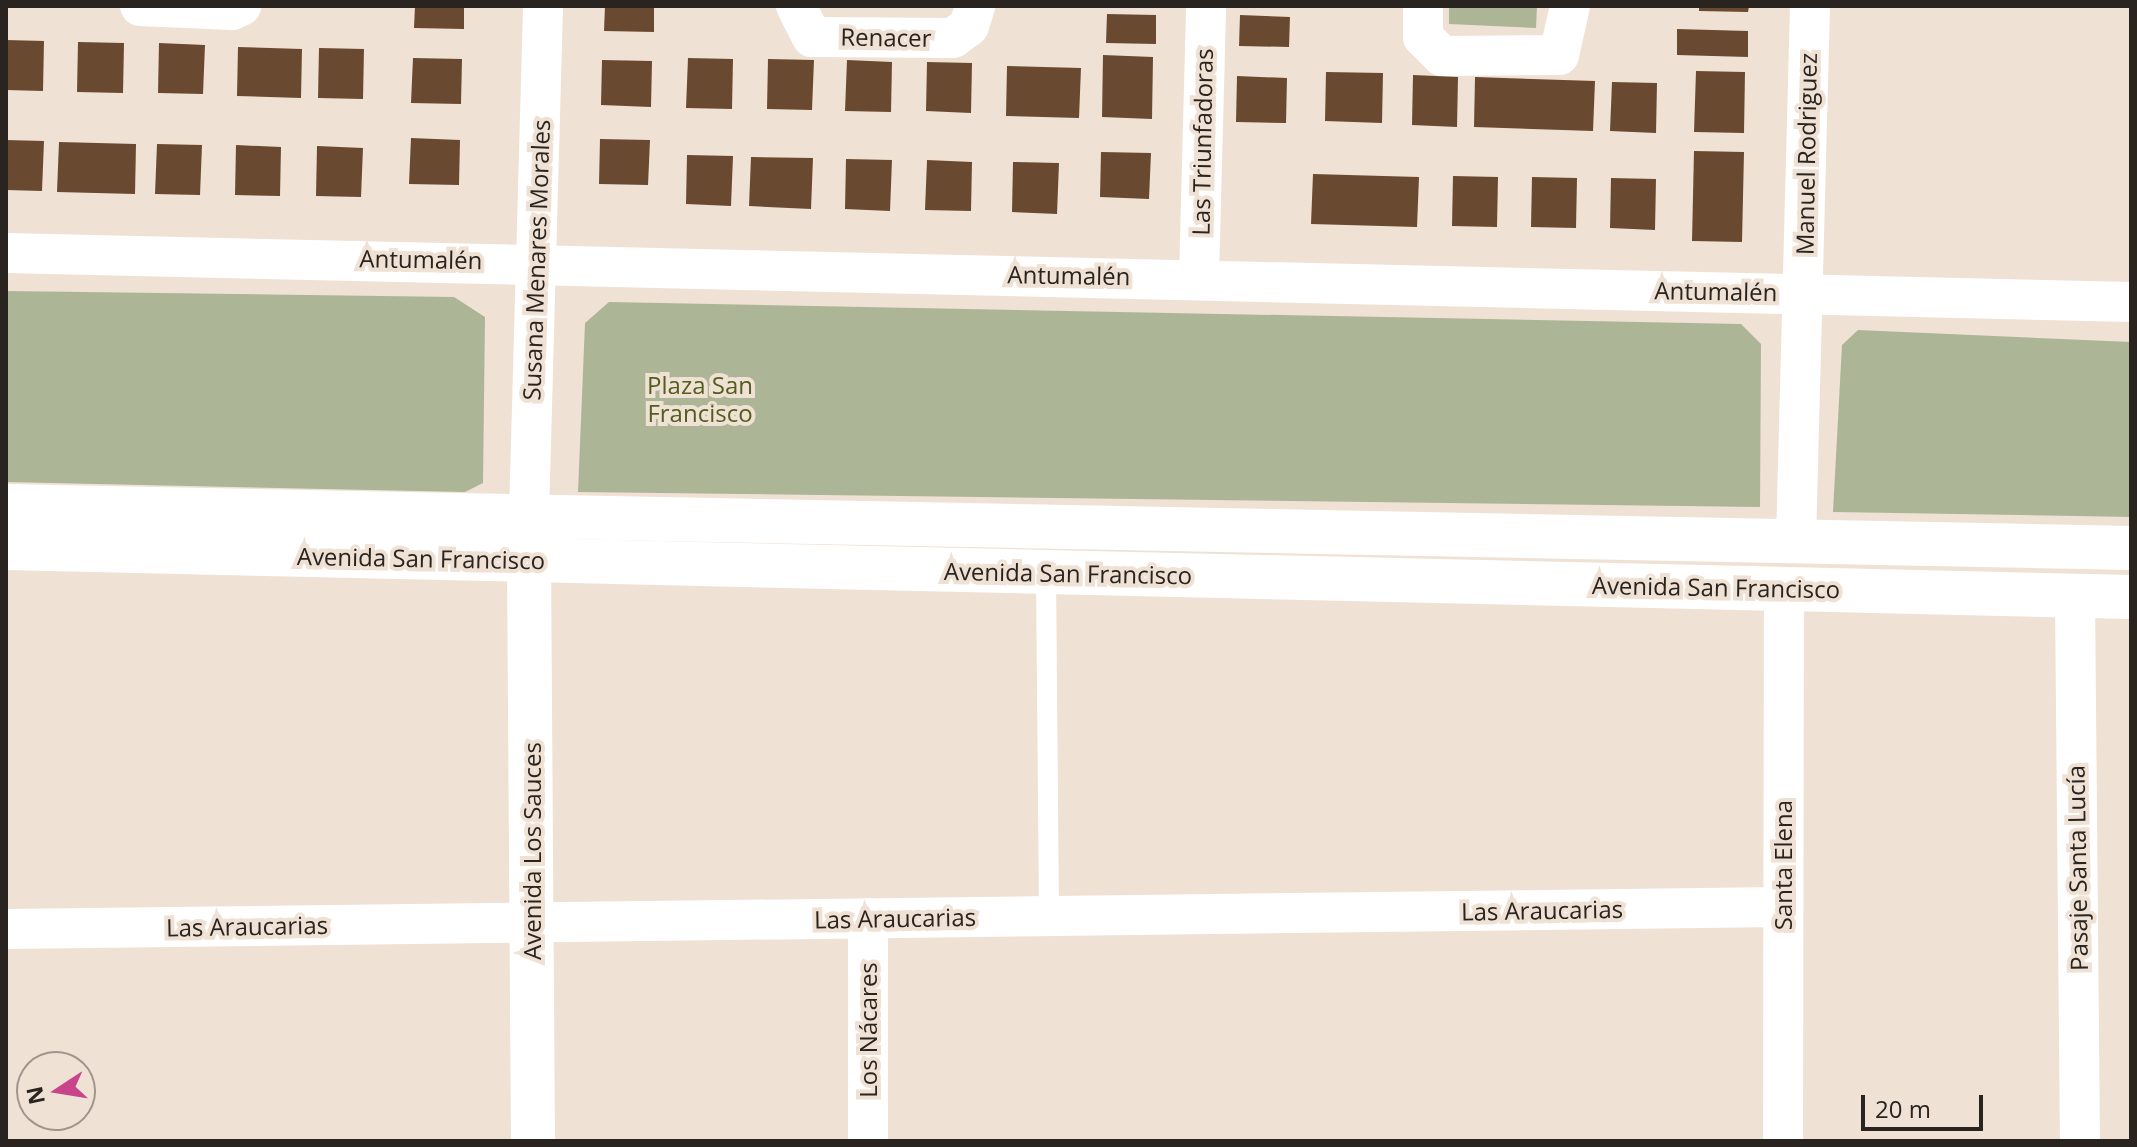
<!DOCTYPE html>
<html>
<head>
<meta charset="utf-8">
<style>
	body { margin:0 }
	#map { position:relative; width:2137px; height:1147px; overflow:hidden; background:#f0e1d5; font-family:"Open Sans",sans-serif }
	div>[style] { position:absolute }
	.green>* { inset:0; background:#adb597 }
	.building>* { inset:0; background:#694a30 }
	.service>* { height:20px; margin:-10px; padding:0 10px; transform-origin:10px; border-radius:10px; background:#fff }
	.minor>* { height:40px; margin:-20px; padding:0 20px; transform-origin:20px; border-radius:20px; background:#fff }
	.tertiary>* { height:44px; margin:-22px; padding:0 22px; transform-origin:22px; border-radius:22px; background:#fff }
	.secondary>* { height:44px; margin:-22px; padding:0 22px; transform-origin:22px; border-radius:22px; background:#fff }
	span { translate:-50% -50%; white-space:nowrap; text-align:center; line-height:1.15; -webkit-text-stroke:8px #f0e1d5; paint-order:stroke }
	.street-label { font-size:24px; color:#29241f }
	.park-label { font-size:24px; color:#525e1f }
	.frame { position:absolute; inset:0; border:8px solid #29241f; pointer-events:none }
	.north { position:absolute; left:16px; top:1051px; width:80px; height:80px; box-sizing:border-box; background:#f0e1d5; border:2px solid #a0958c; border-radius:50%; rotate:258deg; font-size:22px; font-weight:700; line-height:32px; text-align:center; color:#29241f }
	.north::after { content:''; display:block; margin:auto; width:28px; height:36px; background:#c8458b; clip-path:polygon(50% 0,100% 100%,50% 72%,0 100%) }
	.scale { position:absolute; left:1861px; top:1095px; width:122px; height:36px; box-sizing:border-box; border:4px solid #29241f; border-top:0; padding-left:10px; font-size:24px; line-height:28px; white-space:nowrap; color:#29241f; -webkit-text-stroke:6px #f0e1d5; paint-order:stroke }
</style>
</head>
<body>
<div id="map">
	<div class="green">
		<i style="clip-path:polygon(1449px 6px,1537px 6px,1536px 28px,1449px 24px)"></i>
		<i style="clip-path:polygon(6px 291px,454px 297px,485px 317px,483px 483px,465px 492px,6px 482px)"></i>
		<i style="clip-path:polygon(609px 302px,1741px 324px,1761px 344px,1760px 507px,578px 492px,585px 323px)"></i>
		<i style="clip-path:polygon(1858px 330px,2131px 342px,2131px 517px,1833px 512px,1842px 345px)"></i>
	</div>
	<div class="building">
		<i style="clip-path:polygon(415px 6px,464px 6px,464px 29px,414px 28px)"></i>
		<i style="clip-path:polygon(605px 6px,654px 6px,654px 32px,604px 31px)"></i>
		<i style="clip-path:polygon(1699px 6px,1749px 6px,1748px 12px,1699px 11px)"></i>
		<i style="clip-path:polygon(1107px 14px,1156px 15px,1156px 44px,1106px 43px)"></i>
		<i style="clip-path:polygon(1240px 15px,1290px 17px,1289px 47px,1239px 46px)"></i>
		<i style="clip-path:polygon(1677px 29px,1748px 31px,1748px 57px,1677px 55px)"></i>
		<i style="clip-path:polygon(6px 40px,44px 41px,43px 91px,6px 90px)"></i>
		<i style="clip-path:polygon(78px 42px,124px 43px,123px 93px,77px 92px)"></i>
		<i style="clip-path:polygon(159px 43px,205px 45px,203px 94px,158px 93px)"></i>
		<i style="clip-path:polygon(238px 47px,302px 49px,301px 98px,237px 96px)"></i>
		<i style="clip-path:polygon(319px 48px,364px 49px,363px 99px,318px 98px)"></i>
		<i style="clip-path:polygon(1103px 55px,1153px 57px,1152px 119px,1102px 117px)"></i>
		<i style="clip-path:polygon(413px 58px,462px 59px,461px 104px,411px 103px)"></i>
		<i style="clip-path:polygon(688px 58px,733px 59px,732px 109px,686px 108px)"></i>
		<i style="clip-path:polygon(768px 59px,814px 60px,812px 110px,767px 109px)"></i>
		<i style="clip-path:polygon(602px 60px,652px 61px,651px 107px,601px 105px)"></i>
		<i style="clip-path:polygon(847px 60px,892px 62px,891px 112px,845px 111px)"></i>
		<i style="clip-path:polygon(927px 62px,972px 63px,971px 113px,926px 111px)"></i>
		<i style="clip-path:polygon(1007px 66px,1081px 68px,1079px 118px,1006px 116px)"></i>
		<i style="clip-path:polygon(1696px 71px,1745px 72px,1744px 133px,1694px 132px)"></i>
		<i style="clip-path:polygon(1326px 72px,1383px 73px,1382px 123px,1325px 121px)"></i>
		<i style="clip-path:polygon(1413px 75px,1458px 77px,1457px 127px,1412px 125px)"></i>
		<i style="clip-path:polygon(1237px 76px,1287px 78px,1286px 123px,1236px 122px)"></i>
		<i style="clip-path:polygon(1475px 77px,1595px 81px,1593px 131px,1474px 127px)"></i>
		<i style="clip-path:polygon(1612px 82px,1657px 83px,1656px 133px,1610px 131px)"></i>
		<i style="clip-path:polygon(411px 138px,460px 140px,459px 185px,409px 184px)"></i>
		<i style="clip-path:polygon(600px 139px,650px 140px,648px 185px,599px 184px)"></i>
		<i style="clip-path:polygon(6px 140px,44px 141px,42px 191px,6px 190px)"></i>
		<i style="clip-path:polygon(59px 142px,136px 144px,135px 194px,57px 192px)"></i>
		<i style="clip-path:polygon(157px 144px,202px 145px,200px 195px,155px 194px)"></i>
		<i style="clip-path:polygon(236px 145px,281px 147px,280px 196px,235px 195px)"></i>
		<i style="clip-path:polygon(317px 146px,363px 148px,361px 197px,316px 196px)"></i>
		<i style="clip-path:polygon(1694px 151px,1744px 152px,1742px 242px,1692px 241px)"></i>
		<i style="clip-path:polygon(1101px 152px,1151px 153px,1149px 199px,1100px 197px)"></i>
		<i style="clip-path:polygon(687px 155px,733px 156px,731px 206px,686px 204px)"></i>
		<i style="clip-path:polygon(751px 157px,813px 158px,811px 209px,749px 206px)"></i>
		<i style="clip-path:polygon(846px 159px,892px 160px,890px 211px,845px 209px)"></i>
		<i style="clip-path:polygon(927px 160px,972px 162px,971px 211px,925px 210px)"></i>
		<i style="clip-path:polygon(1013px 162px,1059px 163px,1057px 214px,1012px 212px)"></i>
		<i style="clip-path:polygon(1313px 174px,1419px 177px,1417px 227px,1311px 224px)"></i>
		<i style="clip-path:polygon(1453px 176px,1498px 177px,1497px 227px,1452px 226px)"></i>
		<i style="clip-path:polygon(1532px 177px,1577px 178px,1576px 228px,1531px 227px)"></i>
		<i style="clip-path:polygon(1611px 178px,1656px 179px,1655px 230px,1610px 228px)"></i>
	</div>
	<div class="service">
		<i style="left:1046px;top:572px;width:344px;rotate:89.5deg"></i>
	</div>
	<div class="minor">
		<i style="left:140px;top:6px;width:92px;rotate:2.5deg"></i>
		<i style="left:232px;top:10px;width:10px;rotate:-24deg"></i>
		<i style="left:796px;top:6px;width:35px;rotate:63deg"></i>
		<i style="left:812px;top:37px;width:141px;rotate:0.4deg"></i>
		<i style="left:953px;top:38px;width:20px;rotate:-37deg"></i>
		<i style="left:969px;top:26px;width:21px;rotate:-73deg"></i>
		<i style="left:1423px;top:6px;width:31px;rotate:90deg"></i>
		<i style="left:1423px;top:37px;width:27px;rotate:45deg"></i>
		<i style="left:1442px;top:56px;width:117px;rotate:-0.5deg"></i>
		<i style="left:1559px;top:55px;width:50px;rotate:-77.3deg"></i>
		<i style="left:6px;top:253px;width:2126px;rotate:1.32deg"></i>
		<i style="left:1199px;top:278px;width:272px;rotate:-88.5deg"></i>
		<i style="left:529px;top:515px;width:509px;rotate:-88.42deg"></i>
		<i style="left:1796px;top:541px;width:535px;rotate:-88.5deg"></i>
		<i style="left:2075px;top:595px;width:546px;rotate:89.48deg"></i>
		<i style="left:6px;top:929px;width:1777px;rotate:-0.71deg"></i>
		<i style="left:868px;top:1141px;width:223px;rotate:-90deg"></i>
		<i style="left:1783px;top:1141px;width:552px;rotate:-89.9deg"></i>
	</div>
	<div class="tertiary">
		<i style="left:529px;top:560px;width:581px;rotate:89.61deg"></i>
	</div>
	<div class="secondary">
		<i style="left:6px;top:506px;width:2125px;rotate:1.13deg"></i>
		<i style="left:6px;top:548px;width:2126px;rotate:1.32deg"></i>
	</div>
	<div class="street-label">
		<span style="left:886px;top:37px;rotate:1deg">Renacer</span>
		<span style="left:1202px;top:142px;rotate:-89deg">Las Triunfadoras</span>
		<span style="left:1806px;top:154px;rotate:-89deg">Manuel Rodriguez</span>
		<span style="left:421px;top:259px;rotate:1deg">Antumalén</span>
		<span style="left:536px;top:260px;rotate:-88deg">Susana Menares Morales</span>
		<span style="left:1069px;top:275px;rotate:1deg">Antumalén</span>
		<span style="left:1716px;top:291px;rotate:1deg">Antumalén</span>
		<span style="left:421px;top:558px;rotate:1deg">Avenida San Francisco</span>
		<span style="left:1068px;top:573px;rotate:1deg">Avenida San Francisco</span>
		<span style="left:1716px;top:587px;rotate:1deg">Avenida San Francisco</span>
		<span style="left:532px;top:851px;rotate:-90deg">Avenida Los Sauces</span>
		<span style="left:1783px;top:865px;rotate:-90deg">Santa Elena</span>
		<span style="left:2077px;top:868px;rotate:-91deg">Pasaje Santa Lucía</span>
		<span style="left:1542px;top:910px;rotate:-1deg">Las Araucarias</span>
		<span style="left:895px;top:918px;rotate:-1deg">Las Araucarias</span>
		<span style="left:247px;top:926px;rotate:-1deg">Las Araucarias</span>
		<span style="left:868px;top:1030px;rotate:-90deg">Los Nácares</span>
	</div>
	<div class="park-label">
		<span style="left:700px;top:399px">Plaza San<br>Francisco</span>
	</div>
	<div class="frame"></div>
	<div class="north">N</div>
	<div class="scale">20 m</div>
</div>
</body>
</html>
